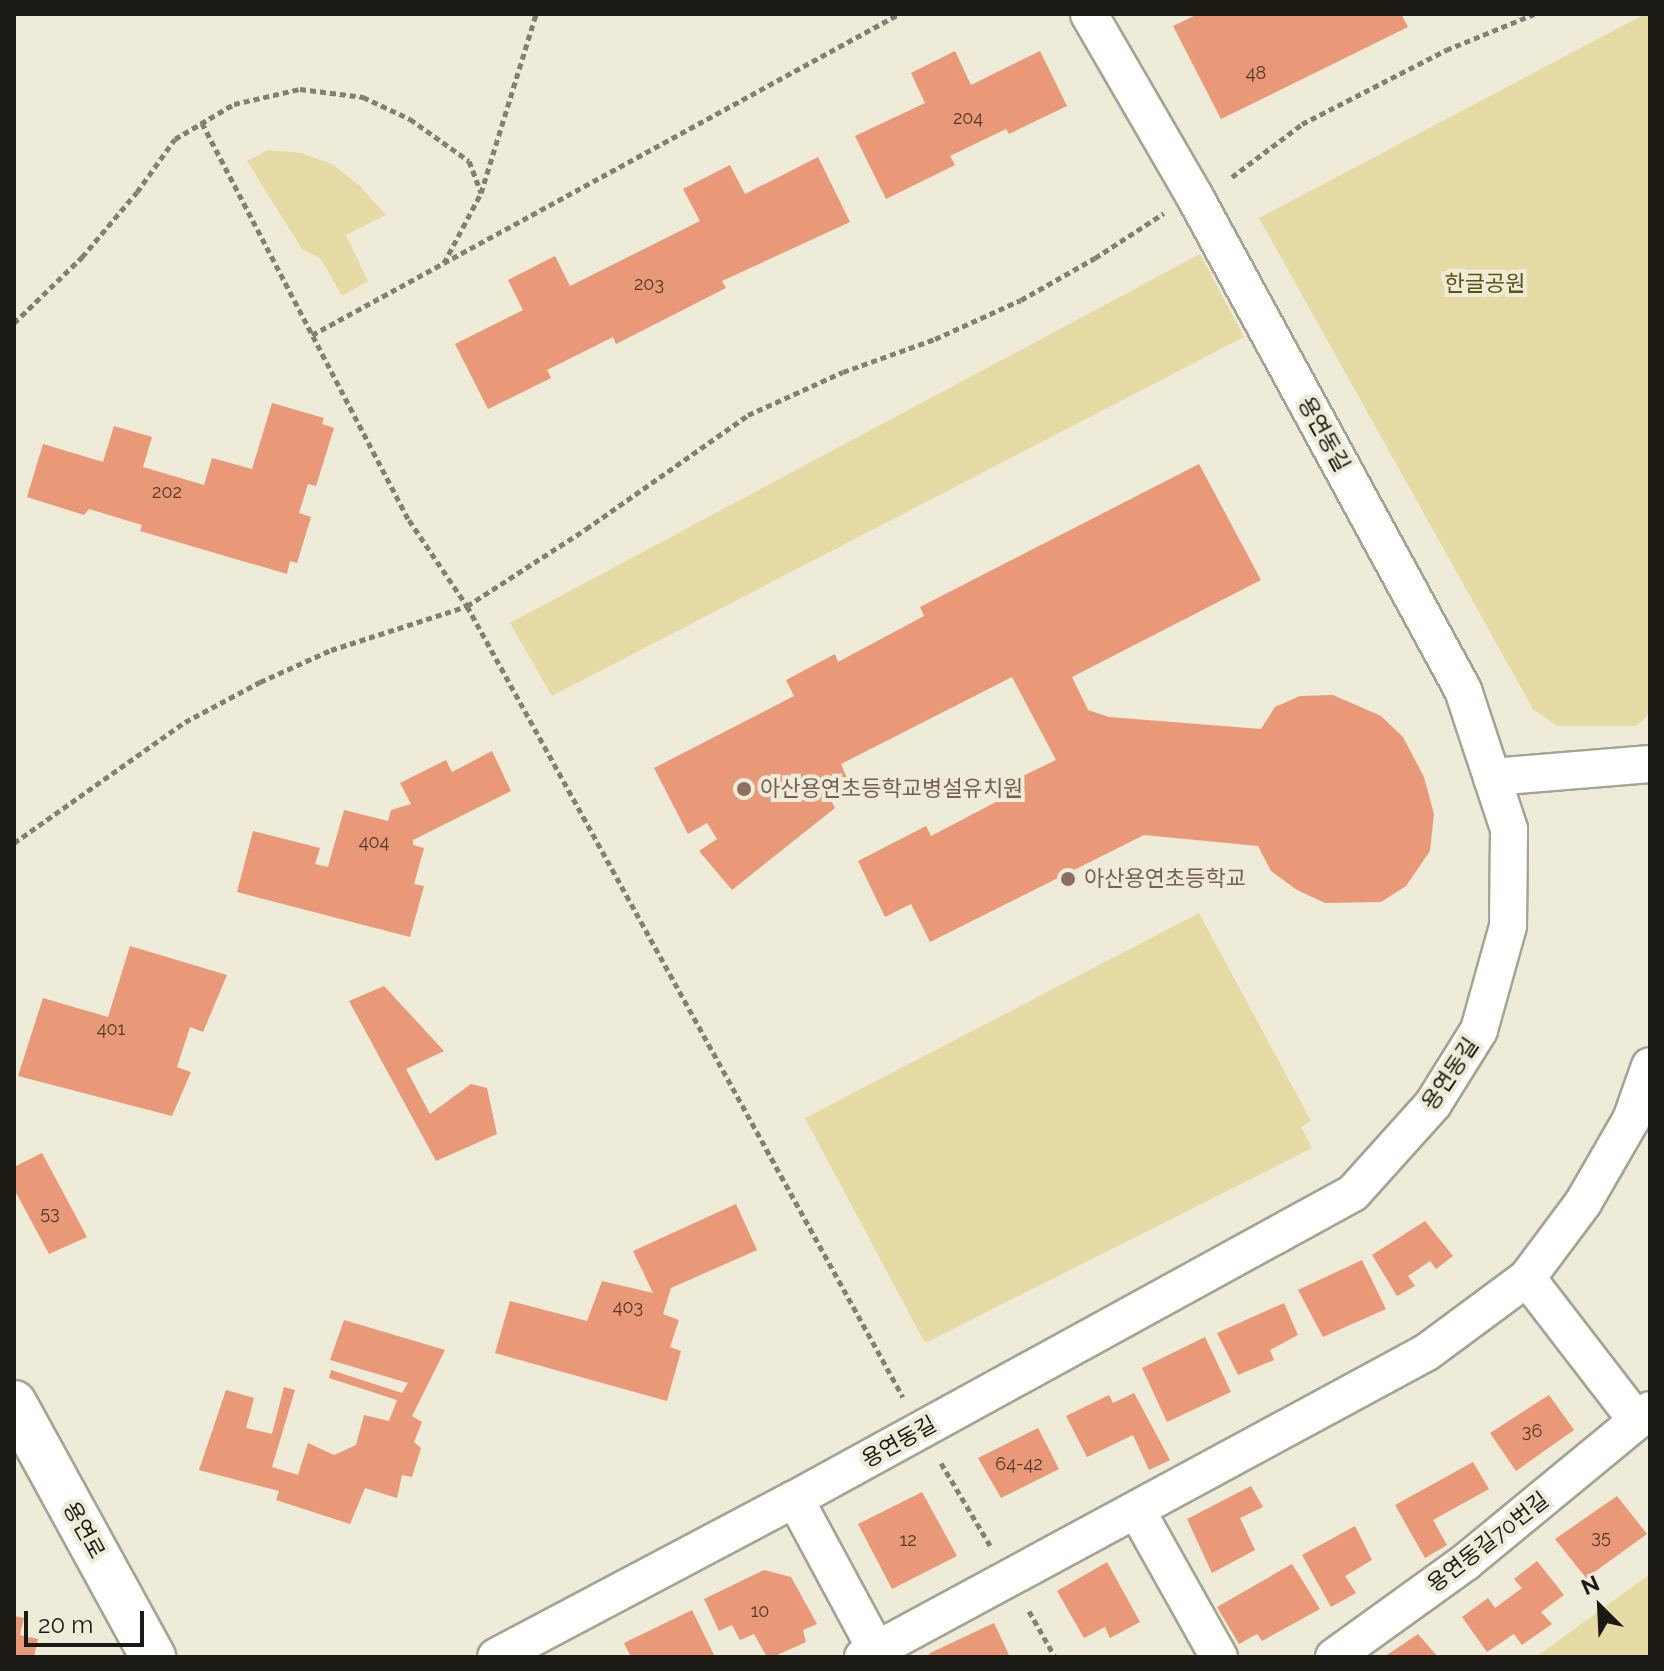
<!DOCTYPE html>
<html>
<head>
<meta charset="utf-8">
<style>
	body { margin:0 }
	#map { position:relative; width:1664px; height:1671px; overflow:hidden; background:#efebd9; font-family:Raleway,"Noto Sans KR",sans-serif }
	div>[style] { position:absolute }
	.green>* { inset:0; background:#e6dba4 }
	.building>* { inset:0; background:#e99977 }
	.path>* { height:5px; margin-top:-2.5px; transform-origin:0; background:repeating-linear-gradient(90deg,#827f74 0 6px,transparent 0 10px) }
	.roads { filter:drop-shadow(2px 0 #a6a393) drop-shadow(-2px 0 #a6a393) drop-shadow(0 2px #a6a393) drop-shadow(0 -2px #a6a393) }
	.minor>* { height:36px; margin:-18px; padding:0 18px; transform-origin:18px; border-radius:18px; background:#fff }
	.tertiary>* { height:44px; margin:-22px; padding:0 22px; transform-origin:22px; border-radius:22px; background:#fff }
	.dots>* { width:22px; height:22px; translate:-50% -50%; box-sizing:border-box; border:4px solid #efebd9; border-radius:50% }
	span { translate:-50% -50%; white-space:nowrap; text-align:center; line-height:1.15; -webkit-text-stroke:8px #efebd9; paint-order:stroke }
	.number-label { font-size:18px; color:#4e392c }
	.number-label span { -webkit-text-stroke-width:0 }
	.park-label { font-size:22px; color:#5e5210 }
	.street-label { font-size:22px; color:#1a1913 }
	.education-label { font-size:22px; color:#785e54 }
	.left { translate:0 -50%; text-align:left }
	.frame { position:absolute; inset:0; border:16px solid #1a1913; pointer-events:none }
	.north { position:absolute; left:1560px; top:1567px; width:80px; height:80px; -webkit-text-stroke:6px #efebd9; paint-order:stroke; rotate:336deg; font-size:22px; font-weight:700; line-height:32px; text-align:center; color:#1a1913 }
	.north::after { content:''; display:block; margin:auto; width:28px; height:36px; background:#1a1913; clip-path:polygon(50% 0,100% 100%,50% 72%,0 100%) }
	.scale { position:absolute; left:24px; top:1611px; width:120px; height:36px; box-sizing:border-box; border:4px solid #1a1913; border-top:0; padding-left:10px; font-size:24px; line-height:28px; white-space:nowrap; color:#1a1913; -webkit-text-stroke:6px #efebd9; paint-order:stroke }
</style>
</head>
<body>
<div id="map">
	<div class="green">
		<i style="clip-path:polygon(1645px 14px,1650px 14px,1650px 713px,1636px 726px,1557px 726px,1533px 709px,1259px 218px)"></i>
		<i style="clip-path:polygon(268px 150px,301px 153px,332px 164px,359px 185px,386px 215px,346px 235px,368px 281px,342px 296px,321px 259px,302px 249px,247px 161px)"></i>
		<i style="clip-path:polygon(1200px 254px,1244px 337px,552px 696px,510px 623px)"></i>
		<i style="clip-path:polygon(1199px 913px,1311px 1121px,1301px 1127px,1312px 1148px,925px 1343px,805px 1118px)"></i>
		<i style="clip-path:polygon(1650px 1574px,1650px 1657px,1536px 1657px)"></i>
	</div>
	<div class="building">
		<i style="clip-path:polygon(1198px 14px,1401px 14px,1408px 27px,1221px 119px,1173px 26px)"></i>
		<i style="clip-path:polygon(955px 51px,971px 85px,1040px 51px,1067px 106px,1009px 134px,1006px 129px,950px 156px,955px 165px,886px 199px,855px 136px,925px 103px,911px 73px)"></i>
		<i style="clip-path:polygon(818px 157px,850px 222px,722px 281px,726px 288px,616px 344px,613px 337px,547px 370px,551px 378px,488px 409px,455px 344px,523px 310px,508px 280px,555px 256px,570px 286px,700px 221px,683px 189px,730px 165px,745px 194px)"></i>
		<i style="clip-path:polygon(272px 403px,324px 418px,322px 424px,334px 428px,316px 486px,308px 484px,299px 513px,311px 517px,297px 563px,290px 561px,287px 574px,140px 531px,142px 525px,89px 509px,84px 515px,27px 497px,43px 444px,103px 462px,114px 426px,152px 437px,143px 467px,204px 485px,212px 458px,252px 469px)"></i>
		<i style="clip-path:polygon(1199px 464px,1261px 580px,1072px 677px,1088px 710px,1109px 717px,1261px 729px,1275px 707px,1300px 696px,1333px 695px,1381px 716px,1403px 737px,1424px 777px,1434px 814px,1430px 851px,1406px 886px,1381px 902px,1325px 903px,1297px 890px,1271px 871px,1258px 846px,1144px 835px,930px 942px,911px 904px,885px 917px,858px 861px,926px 826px,931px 836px,1015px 792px,1010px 782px,1056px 760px,1012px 677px,841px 764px,847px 778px,825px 788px,835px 808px,732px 890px,699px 851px,717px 839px,707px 823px,688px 834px,654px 768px,794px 696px,786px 680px,835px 654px,838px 662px,924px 616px,920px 607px)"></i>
		<i style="clip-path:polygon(492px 751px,511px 791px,413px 840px,413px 845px,424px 848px,414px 884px,424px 886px,410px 937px,237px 892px,253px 831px,320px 848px,315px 864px,328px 867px,344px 810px,388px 821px,391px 810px,411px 804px,400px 783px,446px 760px,452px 772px)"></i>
		<i style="clip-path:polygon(130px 946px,227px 975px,203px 1032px,190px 1027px,177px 1067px,191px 1072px,172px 1116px,18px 1076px,43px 998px,108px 1017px)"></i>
		<i style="clip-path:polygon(384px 986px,444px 1051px,406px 1069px,430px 1114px,471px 1084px,487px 1088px,497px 1134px,436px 1161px,349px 1001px)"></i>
		<i style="clip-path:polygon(42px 1153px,87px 1237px,49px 1254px,14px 1189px,14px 1167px)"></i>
		<i style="clip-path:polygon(736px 1204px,757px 1250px,671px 1288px,663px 1314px,679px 1320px,670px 1347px,681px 1351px,667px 1401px,495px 1353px,510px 1301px,587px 1321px,602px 1281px,653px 1293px,633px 1251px)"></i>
		<i style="clip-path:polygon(1425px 1221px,1453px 1256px,1436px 1269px,1430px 1261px,1408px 1276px,1415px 1286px,1397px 1296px,1372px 1255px)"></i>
		<i style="clip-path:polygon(1362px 1260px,1386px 1309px,1323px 1337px,1298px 1290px)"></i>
		<i style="clip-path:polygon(1284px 1303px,1298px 1335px,1270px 1350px,1274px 1360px,1238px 1375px,1217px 1333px)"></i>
		<i style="clip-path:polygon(344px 1320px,445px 1350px,412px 1416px,422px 1422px,414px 1442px,421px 1448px,412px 1477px,402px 1475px,397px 1498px,365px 1488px,350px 1524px,276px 1500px,279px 1491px,199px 1470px,226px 1390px,254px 1398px,246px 1428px,272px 1434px,284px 1387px,295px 1390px,272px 1467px,298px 1475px,308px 1443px,334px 1455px,356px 1445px,364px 1415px,389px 1421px,397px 1400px,329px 1378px,331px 1370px,402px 1393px,408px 1383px,330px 1360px)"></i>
		<i style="clip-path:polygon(1205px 1337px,1231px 1392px,1167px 1422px,1142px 1368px)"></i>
		<i style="clip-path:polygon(1134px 1393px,1170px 1460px,1149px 1470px,1133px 1435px,1087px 1457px,1066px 1416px,1109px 1395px,1113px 1403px)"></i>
		<i style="clip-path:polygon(1549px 1395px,1574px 1430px,1516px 1471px,1490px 1433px)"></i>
		<i style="clip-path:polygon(1038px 1428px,1059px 1469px,1001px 1498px,978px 1458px)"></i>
		<i style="clip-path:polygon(1473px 1462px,1489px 1489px,1433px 1520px,1447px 1545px,1425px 1558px,1395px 1505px)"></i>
		<i style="clip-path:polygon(1251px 1486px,1263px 1507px,1240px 1518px,1255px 1550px,1212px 1573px,1187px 1519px)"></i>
		<i style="clip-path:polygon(922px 1492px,957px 1556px,892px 1589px,858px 1524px)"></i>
		<i style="clip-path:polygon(1617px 1496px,1647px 1534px,1586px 1578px,1555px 1539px)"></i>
		<i style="clip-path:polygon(1355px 1526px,1372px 1560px,1345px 1576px,1356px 1593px,1331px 1607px,1302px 1555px)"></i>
		<i style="clip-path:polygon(1537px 1561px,1564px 1595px,1541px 1612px,1552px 1624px,1522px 1645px,1514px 1634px,1487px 1652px,1462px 1617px,1488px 1598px,1495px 1608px,1522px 1588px,1514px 1579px)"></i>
		<i style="clip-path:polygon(1107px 1562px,1140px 1622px,1110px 1638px,1105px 1627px,1084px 1638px,1057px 1591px)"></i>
		<i style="clip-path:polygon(1292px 1564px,1320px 1609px,1262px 1641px,1257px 1634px,1239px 1644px,1217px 1607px)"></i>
		<i style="clip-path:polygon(764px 1570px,791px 1577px,817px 1624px,803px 1630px,806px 1642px,773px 1657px,767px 1657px,754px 1634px,740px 1640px,732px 1625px,719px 1631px,704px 1599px)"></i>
		<i style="clip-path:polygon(692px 1610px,715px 1657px,631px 1657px,624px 1643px)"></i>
		<i style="clip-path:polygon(14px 1616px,24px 1618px,20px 1635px,38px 1639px,34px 1657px,14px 1657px)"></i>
		<i style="clip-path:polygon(994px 1623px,1010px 1657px,928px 1657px,930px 1653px)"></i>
		<i style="clip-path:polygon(1418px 1634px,1438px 1657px,1384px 1657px)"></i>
	</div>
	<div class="path">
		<i style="left:202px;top:123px;width:448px;rotate:62.5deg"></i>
		<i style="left:409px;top:520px;width:104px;rotate:56deg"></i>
		<i style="left:467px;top:606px;width:903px;rotate:61.14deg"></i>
		<i style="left:1232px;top:177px;width:88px;rotate:-37.1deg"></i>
		<i style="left:1302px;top:124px;width:162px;rotate:-27.2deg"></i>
		<i style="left:1446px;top:50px;width:95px;rotate:-22.2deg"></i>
		<i style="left:444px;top:263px;width:79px;rotate:-62.1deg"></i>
		<i style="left:481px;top:193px;width:187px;rotate:-72.9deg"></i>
		<i style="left:14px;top:323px;width:95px;rotate:-44.1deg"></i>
		<i style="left:82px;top:257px;width:85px;rotate:-49.8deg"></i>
		<i style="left:137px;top:192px;width:65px;rotate:-54.4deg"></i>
		<i style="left:175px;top:139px;width:69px;rotate:-30.7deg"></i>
		<i style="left:234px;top:104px;width:68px;rotate:-12.8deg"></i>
		<i style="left:300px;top:89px;width:64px;rotate:7.2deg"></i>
		<i style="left:363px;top:97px;width:52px;rotate:25.1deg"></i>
		<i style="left:410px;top:119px;width:72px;rotate:35.4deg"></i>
		<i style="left:469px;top:161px;width:34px;rotate:69deg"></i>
		<i style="left:312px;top:335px;width:669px;rotate:-28.67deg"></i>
		<i style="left:14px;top:843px;width:209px;rotate:-35.3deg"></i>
		<i style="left:185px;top:722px;width:85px;rotate:-28.1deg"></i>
		<i style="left:260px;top:682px;width:78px;rotate:-24.3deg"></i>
		<i style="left:331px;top:650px;width:143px;rotate:-17.9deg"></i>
		<i style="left:467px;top:606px;width:142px;rotate:-32.9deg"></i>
		<i style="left:586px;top:529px;width:198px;rotate:-35.1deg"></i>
		<i style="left:748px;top:415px;width:104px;rotate:-24.4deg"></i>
		<i style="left:843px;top:372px;width:98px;rotate:-19.7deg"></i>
		<i style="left:935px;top:339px;width:94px;rotate:-24.4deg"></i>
		<i style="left:1021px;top:300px;width:85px;rotate:-29.6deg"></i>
		<i style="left:1095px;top:258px;width:82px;rotate:-33.1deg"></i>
		<i style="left:941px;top:1463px;width:98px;rotate:59.2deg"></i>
		<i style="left:1029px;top:1611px;width:53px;rotate:60.5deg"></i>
	</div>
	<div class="roads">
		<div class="minor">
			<i style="left:1492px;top:777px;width:159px;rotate:-4.7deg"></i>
			<i style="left:1527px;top:1278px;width:180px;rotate:52.4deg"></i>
			<i style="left:795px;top:1499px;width:179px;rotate:61.7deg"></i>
			<i style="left:1137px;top:1511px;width:167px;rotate:60.7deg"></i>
			<i style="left:496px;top:1657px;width:338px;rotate:-27.9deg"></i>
			<i style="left:795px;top:1499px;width:636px;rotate:-28.74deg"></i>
			<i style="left:1353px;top:1193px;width:120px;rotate:-48deg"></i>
			<i style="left:1433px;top:1104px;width:87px;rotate:-58.1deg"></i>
			<i style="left:1479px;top:1030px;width:108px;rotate:-74.4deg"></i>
			<i style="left:1508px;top:926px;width:97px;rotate:-89.4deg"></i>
			<i style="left:1509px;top:829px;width:146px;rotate:-108.3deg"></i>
			<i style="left:1463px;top:690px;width:561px;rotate:-118.53deg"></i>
			<i style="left:1195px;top:197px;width:211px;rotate:-120.1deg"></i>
			<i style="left:863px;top:1657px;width:641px;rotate:-28.4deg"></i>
			<i style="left:1427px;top:1352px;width:124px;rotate:-36.5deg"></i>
			<i style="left:1527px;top:1278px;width:94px;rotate:-53.3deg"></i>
			<i style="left:1583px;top:1203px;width:96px;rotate:-60deg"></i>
			<i style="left:1631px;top:1120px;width:57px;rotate:-70.6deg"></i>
			<i style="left:1334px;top:1657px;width:164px;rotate:-35.8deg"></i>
			<i style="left:1467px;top:1561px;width:237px;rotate:-39.5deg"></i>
		</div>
		<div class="tertiary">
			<i style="left:14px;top:1403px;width:290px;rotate:61.3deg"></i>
		</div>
	</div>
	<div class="dots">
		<i style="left:744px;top:789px;background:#8d6e63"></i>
		<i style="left:1068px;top:879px;background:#8d6e63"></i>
	</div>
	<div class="number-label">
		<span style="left:1256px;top:73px">48</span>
		<span style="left:968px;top:118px">204</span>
		<span style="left:649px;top:284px">203</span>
		<span style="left:167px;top:492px">202</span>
		<span style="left:374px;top:842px">404</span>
		<span style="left:111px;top:1029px">401</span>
		<span style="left:50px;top:1213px">53</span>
		<span style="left:628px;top:1307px">403</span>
		<span style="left:1532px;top:1431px">36</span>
		<span style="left:1019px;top:1464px">64-42</span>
		<span style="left:1601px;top:1537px">35</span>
		<span style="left:908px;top:1540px">12</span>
		<span style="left:760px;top:1611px">10</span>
	</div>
	<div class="park-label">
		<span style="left:1485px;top:284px">한글공원</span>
	</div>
	<div class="street-label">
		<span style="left:1324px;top:434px;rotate:61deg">용연동길</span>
		<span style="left:1450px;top:1074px;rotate:-56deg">용연동길</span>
		<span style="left:899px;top:1442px;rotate:-29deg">용연동길</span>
		<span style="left:84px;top:1530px;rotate:61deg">용연로</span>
		<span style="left:1488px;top:1542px;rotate:-38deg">용연동길70번길</span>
	</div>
	<div class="education-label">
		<span class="left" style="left:760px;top:789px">아산용연초등학교병설유치원</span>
		<span class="left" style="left:1084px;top:879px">아산용연초등학교</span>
	</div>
	<div class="frame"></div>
	<div class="north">N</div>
	<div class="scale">20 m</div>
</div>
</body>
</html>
